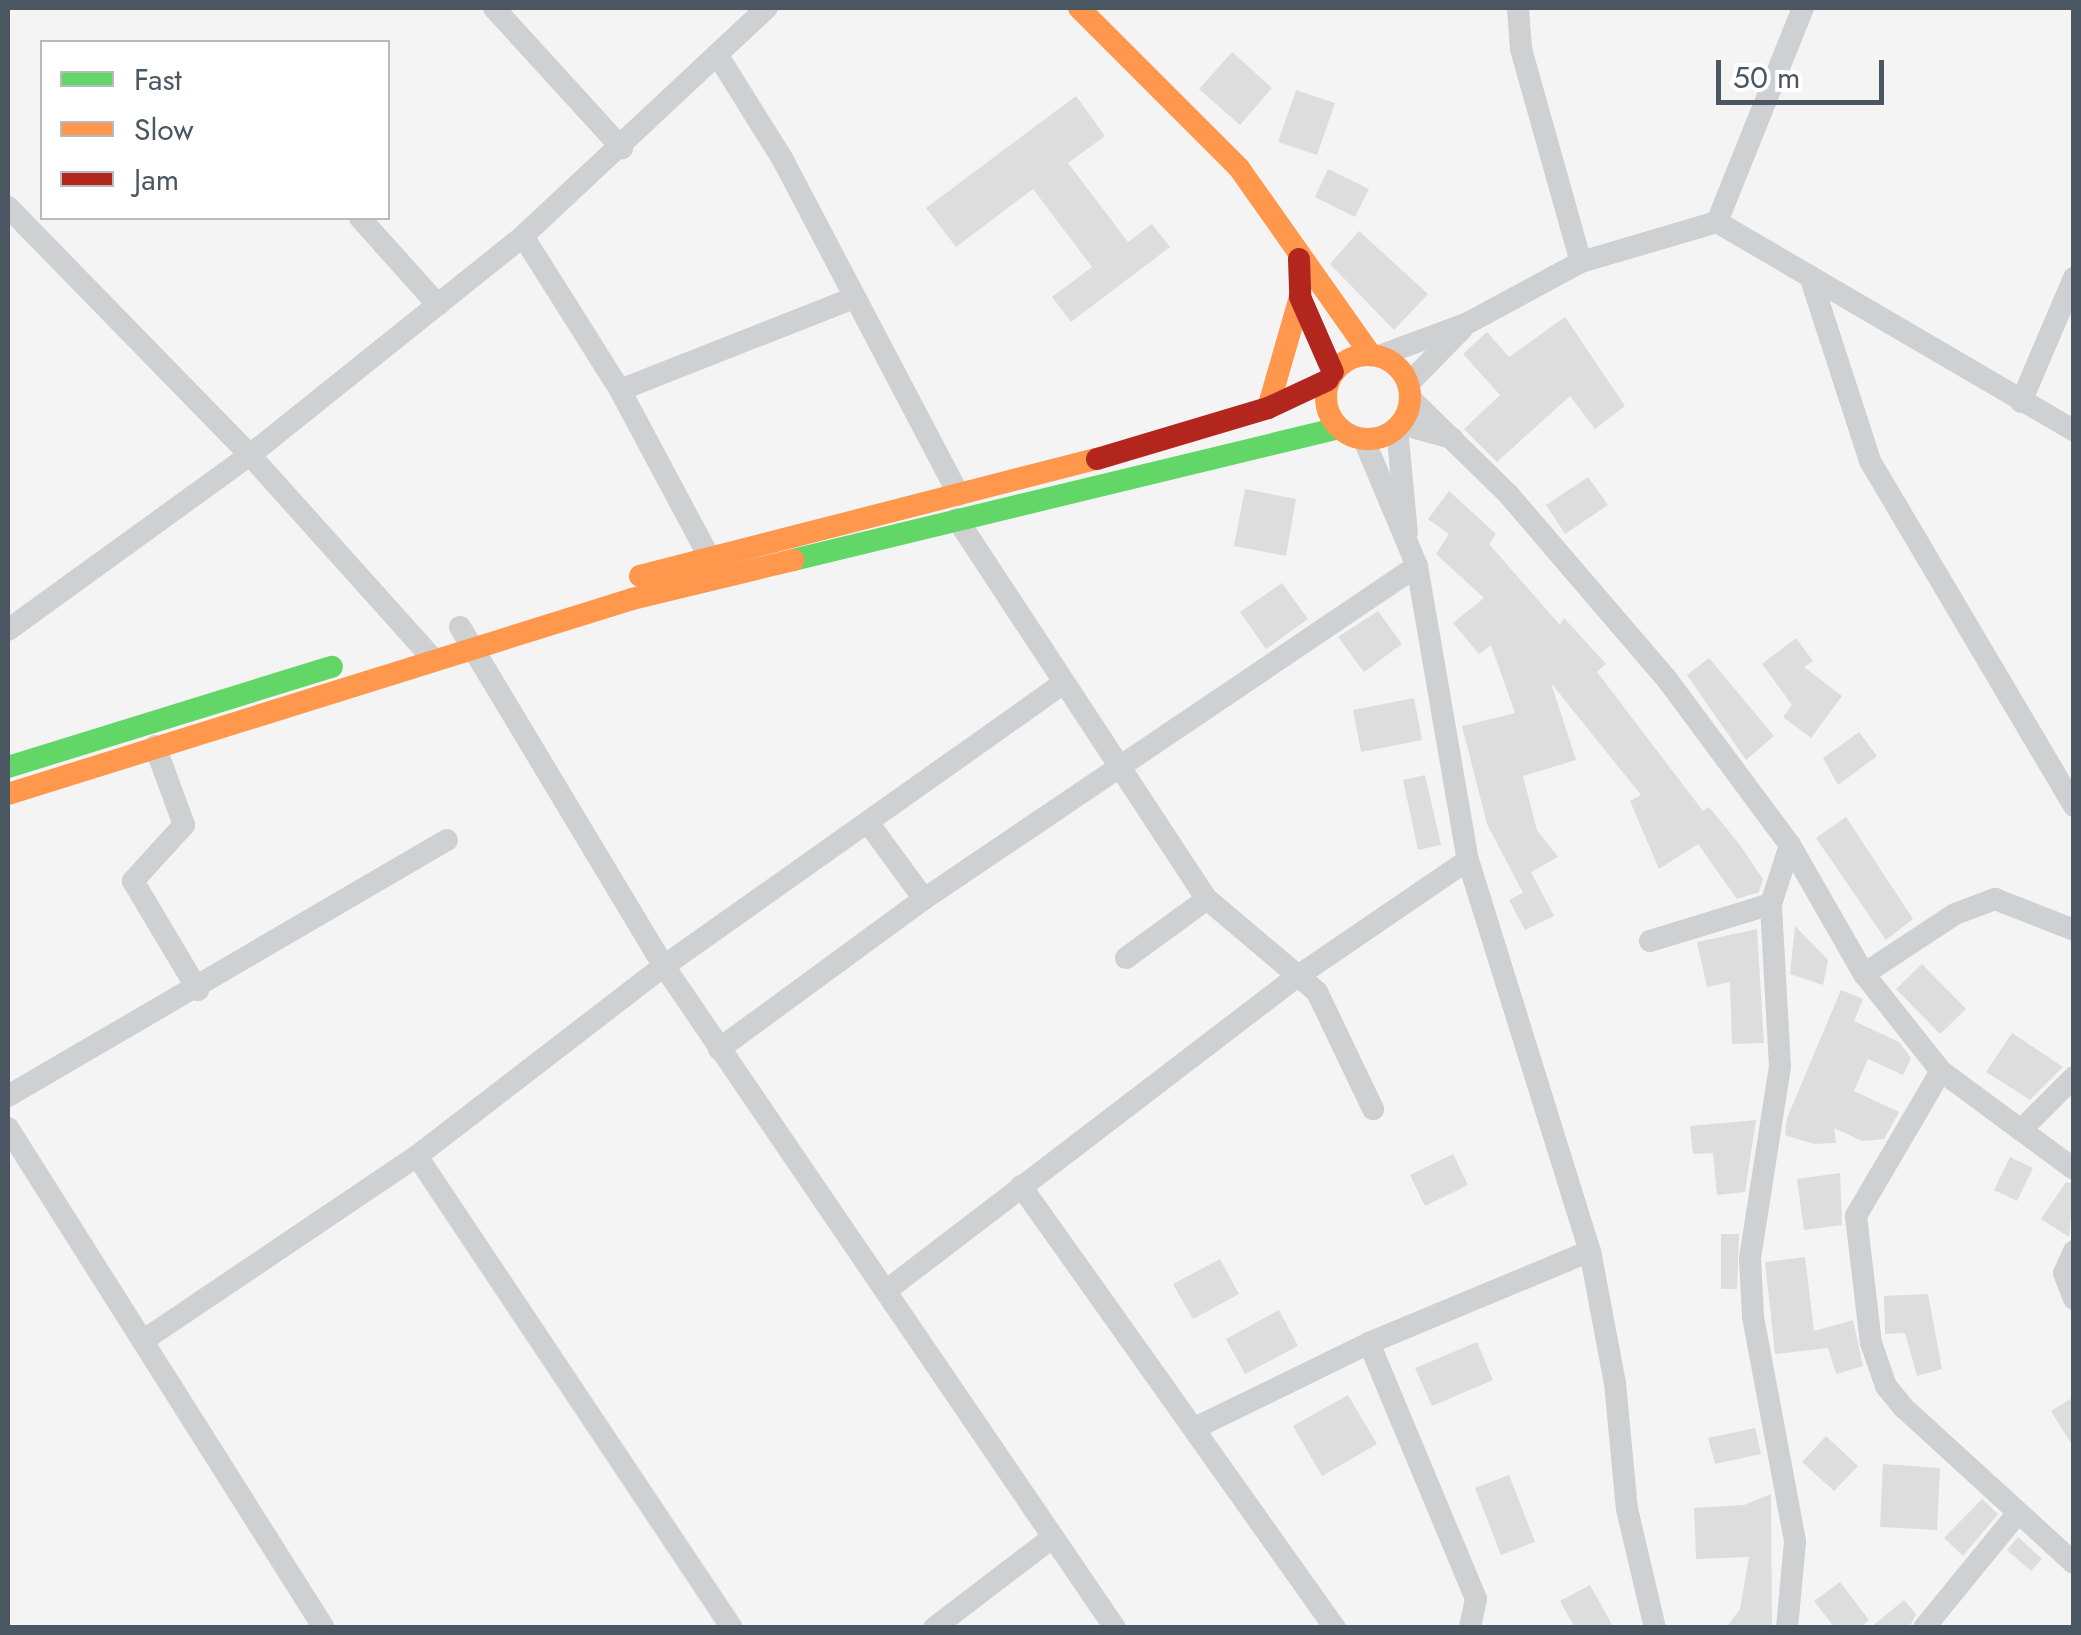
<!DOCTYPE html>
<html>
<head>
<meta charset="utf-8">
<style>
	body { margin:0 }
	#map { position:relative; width:2081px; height:1635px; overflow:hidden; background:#f4f4f4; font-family:Jost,sans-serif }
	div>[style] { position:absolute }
	.building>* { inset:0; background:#ddddde }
	.street>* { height:22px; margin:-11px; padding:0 11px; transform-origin:11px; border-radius:11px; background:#ced0d2 }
	.fast>* { height:22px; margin:-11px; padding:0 11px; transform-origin:11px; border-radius:11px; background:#63d668 }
	.slow>* { height:22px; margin:-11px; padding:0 11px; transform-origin:11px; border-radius:11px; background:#ff974d }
	.slow>.ring { margin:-11px; padding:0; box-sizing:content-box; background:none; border:22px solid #ff974d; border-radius:50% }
	.jam>* { height:22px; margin:-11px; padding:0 11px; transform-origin:11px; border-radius:11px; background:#b3261e }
	span { translate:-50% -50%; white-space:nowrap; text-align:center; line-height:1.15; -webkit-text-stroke:8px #fff; paint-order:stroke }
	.frame { position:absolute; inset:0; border:10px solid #4a5661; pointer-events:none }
	.legend { position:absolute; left:40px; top:40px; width:350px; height:180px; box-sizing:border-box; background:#fff; border:2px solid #b7bbc0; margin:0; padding:12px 18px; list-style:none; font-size:30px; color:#4a5661 }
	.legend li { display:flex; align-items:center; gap:20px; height:50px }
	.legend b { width:50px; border:2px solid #b7bbc0 }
	.scale { position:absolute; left:1716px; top:60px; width:168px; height:45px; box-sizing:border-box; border:5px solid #4a5661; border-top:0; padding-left:12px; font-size:30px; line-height:35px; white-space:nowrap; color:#4a5661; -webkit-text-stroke:8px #fff; paint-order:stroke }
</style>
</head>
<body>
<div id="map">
	<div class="building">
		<i style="clip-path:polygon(1232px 52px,1272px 88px,1240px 125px,1199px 89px)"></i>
		<i style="clip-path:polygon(1296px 90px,1335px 103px,1317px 155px,1278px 142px)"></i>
		<i style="clip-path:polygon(1076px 96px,1105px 136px,1068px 163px,1128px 242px,1152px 224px,1170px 247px,1071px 322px,1052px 297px,1092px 267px,1033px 189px,956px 247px,926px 208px)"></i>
		<i style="clip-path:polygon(1328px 169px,1369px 189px,1355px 217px,1315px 197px)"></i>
		<i style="clip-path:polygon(1359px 231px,1428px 294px,1394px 330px,1330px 264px)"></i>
		<i style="clip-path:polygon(1565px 317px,1625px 406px,1595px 429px,1570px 396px,1497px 462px,1464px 429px,1500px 395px,1463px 354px,1487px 332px,1509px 357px)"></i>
		<i style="clip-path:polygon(1588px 477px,1608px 505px,1565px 534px,1546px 505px)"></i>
		<i style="clip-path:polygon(1245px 489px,1296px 499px,1286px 556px,1234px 546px)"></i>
		<i style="clip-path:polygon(1449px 491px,1496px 534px,1489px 544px,1560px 625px,1564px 618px,1606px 664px,1597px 672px,1703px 811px,1709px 807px,1740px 845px,1763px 879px,1759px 892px,1737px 899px,1698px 844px,1659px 869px,1630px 801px,1641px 795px,1551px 683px,1576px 760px,1523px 776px,1537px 830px,1558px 857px,1531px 872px,1554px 916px,1525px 930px,1509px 900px,1523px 893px,1487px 824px,1462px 726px,1515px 713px,1491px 645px,1479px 654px,1453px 623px,1484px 598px,1436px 554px,1449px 534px,1428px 519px)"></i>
		<i style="clip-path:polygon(1282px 583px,1308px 619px,1266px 649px,1240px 612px)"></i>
		<i style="clip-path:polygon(1378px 611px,1402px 644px,1364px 672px,1338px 637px)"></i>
		<i style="clip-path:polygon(1796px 638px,1813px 661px,1804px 667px,1842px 696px,1811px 738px,1783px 717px,1792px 705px,1762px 664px)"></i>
		<i style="clip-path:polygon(1709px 658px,1774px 736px,1746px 760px,1687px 675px)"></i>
		<i style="clip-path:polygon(1414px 698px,1422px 740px,1361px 752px,1353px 710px)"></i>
		<i style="clip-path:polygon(1859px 732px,1877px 756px,1838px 785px,1823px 758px)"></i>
		<i style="clip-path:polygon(1425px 775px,1441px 845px,1418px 850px,1403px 780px)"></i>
		<i style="clip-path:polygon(1846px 817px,1913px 919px,1886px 940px,1816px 838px)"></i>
		<i style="clip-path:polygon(1795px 926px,1828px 960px,1823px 985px,1790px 974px)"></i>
		<i style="clip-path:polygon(1757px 929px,1764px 1043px,1732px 1044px,1730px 982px,1707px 987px,1697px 942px)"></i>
		<i style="clip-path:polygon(1922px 964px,1966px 1009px,1940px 1034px,1896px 989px)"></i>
		<i style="clip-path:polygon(1841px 990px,1863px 999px,1854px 1021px,1899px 1042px,1911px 1058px,1903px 1075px,1868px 1059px,1854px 1091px,1899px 1112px,1884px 1139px,1862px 1141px,1834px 1128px,1836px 1143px,1814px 1144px,1785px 1135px,1787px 1118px)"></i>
		<i style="clip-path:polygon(2012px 1033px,2063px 1067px,2030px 1100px,1986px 1072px)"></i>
		<i style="clip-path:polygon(1756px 1120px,1745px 1192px,1717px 1195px,1713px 1153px,1693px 1154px,1690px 1126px)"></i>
		<i style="clip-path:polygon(1453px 1154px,1468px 1185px,1425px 1206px,1410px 1175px)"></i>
		<i style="clip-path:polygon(2010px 1157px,2033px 1168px,2017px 1201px,1994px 1190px)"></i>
		<i style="clip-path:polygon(1840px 1173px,1842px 1225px,1804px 1230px,1797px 1179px)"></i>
		<i style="clip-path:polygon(2066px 1182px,2074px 1184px,2069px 1237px,2041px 1219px)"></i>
		<i style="clip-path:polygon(1721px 1234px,1739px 1234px,1737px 1289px,1721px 1289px)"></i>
		<i style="clip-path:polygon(1805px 1257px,1814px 1331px,1853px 1320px,1863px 1366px,1836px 1374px,1828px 1348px,1775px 1354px,1765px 1262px)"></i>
		<i style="clip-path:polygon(1220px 1259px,1239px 1294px,1193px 1319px,1173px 1284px)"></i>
		<i style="clip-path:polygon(1928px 1294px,1942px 1369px,1917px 1376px,1905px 1333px,1885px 1334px,1884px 1296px)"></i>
		<i style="clip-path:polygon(1279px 1310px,1298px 1346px,1245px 1374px,1226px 1339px)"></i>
		<i style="clip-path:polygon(1477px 1342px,1493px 1380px,1432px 1406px,1415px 1368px)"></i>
		<i style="clip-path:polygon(1348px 1395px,1377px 1444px,1322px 1476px,1293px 1426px)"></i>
		<i style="clip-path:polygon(2074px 1397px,2074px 1448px,2051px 1411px)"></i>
		<i style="clip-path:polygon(1755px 1428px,1761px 1454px,1715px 1464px,1708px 1438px)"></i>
		<i style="clip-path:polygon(1826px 1436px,1858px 1466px,1834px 1491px,1802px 1462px)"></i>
		<i style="clip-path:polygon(1883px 1464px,1940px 1468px,1937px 1530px,1880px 1527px)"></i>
		<i style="clip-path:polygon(1509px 1475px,1535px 1542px,1501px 1555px,1475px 1488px)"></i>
		<i style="clip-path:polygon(1771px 1494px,1772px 1628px,1726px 1628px,1740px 1609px,1749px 1557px,1696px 1559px,1694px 1508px,1744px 1505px)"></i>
		<i style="clip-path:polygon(1982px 1499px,1998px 1514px,1963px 1556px,1944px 1538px)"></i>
		<i style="clip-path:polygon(2018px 1537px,2042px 1559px,2031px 1571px,2007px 1550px)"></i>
		<i style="clip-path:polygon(1840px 1582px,1869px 1620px,1860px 1628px,1835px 1628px,1814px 1601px)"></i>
		<i style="clip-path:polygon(1590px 1585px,1614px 1628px,1575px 1628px,1560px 1601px)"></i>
		<i style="clip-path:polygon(1904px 1600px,1916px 1614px,1909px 1628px,1870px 1628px)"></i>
	</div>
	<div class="street">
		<i style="left:494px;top:8px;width:190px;rotate:47.6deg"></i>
		<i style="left:1518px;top:8px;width:41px;rotate:85.8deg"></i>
		<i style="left:1521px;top:49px;width:221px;rotate:74.3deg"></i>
		<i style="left:720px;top:59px;width:119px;rotate:58deg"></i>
		<i style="left:783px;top:160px;width:378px;rotate:62.3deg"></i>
		<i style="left:8px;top:207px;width:347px;rotate:45.7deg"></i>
		<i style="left:250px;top:455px;width:271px;rotate:48.1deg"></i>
		<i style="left:360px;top:218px;width:117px;rotate:48.1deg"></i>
		<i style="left:1717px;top:222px;width:231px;rotate:-68.1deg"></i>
		<i style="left:523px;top:236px;width:182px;rotate:57.8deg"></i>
		<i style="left:620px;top:390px;width:189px;rotate:61.9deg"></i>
		<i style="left:1810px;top:276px;width:194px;rotate:72deg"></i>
		<i style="left:1870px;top:461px;width:401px;rotate:59.4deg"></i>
		<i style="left:1379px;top:356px;width:95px;rotate:-20.3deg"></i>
		<i style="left:1468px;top:323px;width:128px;rotate:-28.4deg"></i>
		<i style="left:1581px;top:262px;width:142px;rotate:-16.4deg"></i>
		<i style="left:1717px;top:222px;width:414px;rotate:30.3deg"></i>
		<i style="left:1408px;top:384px;width:77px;rotate:-45.5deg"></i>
		<i style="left:620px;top:390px;width:251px;rotate:-21.5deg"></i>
		<i style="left:1410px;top:398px;width:139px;rotate:44.4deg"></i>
		<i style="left:1509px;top:495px;width:241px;rotate:49.4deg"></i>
		<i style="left:1666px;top:678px;width:208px;rotate:53.4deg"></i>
		<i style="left:1790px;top:845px;width:149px;rotate:60.2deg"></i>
		<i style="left:1864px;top:974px;width:124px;rotate:51.6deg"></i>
		<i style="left:1941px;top:1071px;width:165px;rotate:36.4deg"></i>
		<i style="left:2021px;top:402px;width:135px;rotate:-66.9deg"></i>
		<i style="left:1401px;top:424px;width:53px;rotate:15.4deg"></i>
		<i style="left:1397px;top:428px;width:105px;rotate:84.6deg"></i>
		<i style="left:1364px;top:440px;width:137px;rotate:67.2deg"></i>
		<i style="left:1417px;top:566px;width:298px;rotate:80.2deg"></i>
		<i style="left:1468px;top:860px;width:410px;rotate:72.7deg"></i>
		<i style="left:1590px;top:1251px;width:134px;rotate:79.3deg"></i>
		<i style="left:1615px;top:1383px;width:127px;rotate:84.6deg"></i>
		<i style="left:1627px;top:1509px;width:122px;rotate:76.8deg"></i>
		<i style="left:957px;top:519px;width:455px;rotate:56.7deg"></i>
		<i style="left:1207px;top:899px;width:144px;rotate:40.2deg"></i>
		<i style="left:1317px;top:992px;width:130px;rotate:64.4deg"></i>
		<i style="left:460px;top:627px;width:396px;rotate:59deg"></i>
		<i style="left:664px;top:966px;width:801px;rotate:55.73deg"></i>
		<i style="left:8px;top:630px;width:299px;rotate:-35.9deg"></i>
		<i style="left:250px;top:455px;width:350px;rotate:-38.7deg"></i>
		<i style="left:523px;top:236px;width:334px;rotate:-43.1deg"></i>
		<i style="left:155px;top:746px;width:84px;rotate:69.8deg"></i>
		<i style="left:184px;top:825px;width:76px;rotate:132.3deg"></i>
		<i style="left:133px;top:881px;width:127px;rotate:59.2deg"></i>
		<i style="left:869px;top:824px;width:93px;rotate:53.7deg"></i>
		<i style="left:1650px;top:941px;width:127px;rotate:-17deg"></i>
		<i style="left:1126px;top:958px;width:100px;rotate:-36.1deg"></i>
		<i style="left:1864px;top:974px;width:109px;rotate:-33.4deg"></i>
		<i style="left:1955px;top:914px;width:43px;rotate:-20.6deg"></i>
		<i style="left:1995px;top:899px;width:85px;rotate:21.4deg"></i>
		<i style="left:719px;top:1049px;width:254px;rotate:-36.2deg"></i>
		<i style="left:924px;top:899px;width:595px;rotate:-34.04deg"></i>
		<i style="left:1941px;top:1071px;width:168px;rotate:120.4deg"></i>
		<i style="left:1856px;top:1216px;width:128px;rotate:83.3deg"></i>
		<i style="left:1871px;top:1343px;width:46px;rotate:70.8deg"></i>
		<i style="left:1886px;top:1386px;width:28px;rotate:51deg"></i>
		<i style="left:1904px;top:1408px;width:230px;rotate:42.4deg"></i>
		<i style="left:8px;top:1096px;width:508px;rotate:-30.25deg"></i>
		<i style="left:8px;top:1128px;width:591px;rotate:57.71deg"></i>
		<i style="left:2021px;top:1130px;width:75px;rotate:-45deg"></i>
		<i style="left:417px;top:1156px;width:567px;rotate:56.28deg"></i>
		<i style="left:1021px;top:1186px;width:542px;rotate:54.61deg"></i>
		<i style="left:2074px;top:1251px;width:24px;rotate:114deg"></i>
		<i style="left:2064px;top:1273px;width:28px;rotate:69deg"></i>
		<i style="left:887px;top:1290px;width:514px;rotate:-37.41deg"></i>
		<i style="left:1295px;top:978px;width:209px;rotate:-34.3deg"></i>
		<i style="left:144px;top:1340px;width:329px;rotate:-34deg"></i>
		<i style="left:417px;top:1156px;width:312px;rotate:-37.6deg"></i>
		<i style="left:664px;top:966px;width:490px;rotate:-35.3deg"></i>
		<i style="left:1369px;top:1343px;width:277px;rotate:67.3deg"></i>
		<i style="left:1476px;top:1599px;width:30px;rotate:102deg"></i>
		<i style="left:1195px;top:1428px;width:194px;rotate:-26deg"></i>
		<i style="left:1369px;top:1343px;width:239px;rotate:-22.6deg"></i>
		<i style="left:934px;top:1628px;width:150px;rotate:-37.4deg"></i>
		<i style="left:1787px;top:1628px;width:87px;rotate:-84.7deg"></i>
		<i style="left:1795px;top:1541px;width:229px;rotate:-100.6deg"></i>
		<i style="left:1753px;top:1316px;width:58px;rotate:-93deg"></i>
		<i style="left:1750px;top:1258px;width:193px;rotate:-81.1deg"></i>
		<i style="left:1780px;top:1067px;width:163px;rotate:-93.2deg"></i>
		<i style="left:1771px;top:904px;width:62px;rotate:-72.1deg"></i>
		<i style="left:1924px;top:1628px;width:146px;rotate:-50.8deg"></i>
	</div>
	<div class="fast">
		<i style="left:793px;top:560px;width:562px;rotate:-13.59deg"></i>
		<i style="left:8px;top:767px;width:339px;rotate:-17.2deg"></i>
	</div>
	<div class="slow">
		<i style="left:1079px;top:8px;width:226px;rotate:45deg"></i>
		<i style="left:1239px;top:168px;width:229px;rotate:54.8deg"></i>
		<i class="ring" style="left:1326px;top:355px;width:62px;height:62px"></i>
		<i style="left:1268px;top:408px;width:116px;rotate:-73.9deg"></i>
		<i style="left:640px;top:576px;width:472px;rotate:-14.4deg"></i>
		<i style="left:8px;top:794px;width:654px;rotate:-17.35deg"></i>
		<i style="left:632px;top:599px;width:166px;rotate:-13.6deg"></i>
	</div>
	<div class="jam">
		<i style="left:1299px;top:259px;width:38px;rotate:88deg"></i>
		<i style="left:1300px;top:297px;width:82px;rotate:66.3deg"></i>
		<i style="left:1097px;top:459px;width:178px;rotate:-16.6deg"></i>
		<i style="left:1268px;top:408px;width:66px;rotate:-25deg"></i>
	</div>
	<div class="frame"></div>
	<ul class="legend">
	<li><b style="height:12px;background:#63d668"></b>Fast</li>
	<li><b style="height:12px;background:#ff974d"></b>Slow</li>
	<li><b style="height:12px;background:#b3261e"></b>Jam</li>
	</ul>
	<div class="scale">50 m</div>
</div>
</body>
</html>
